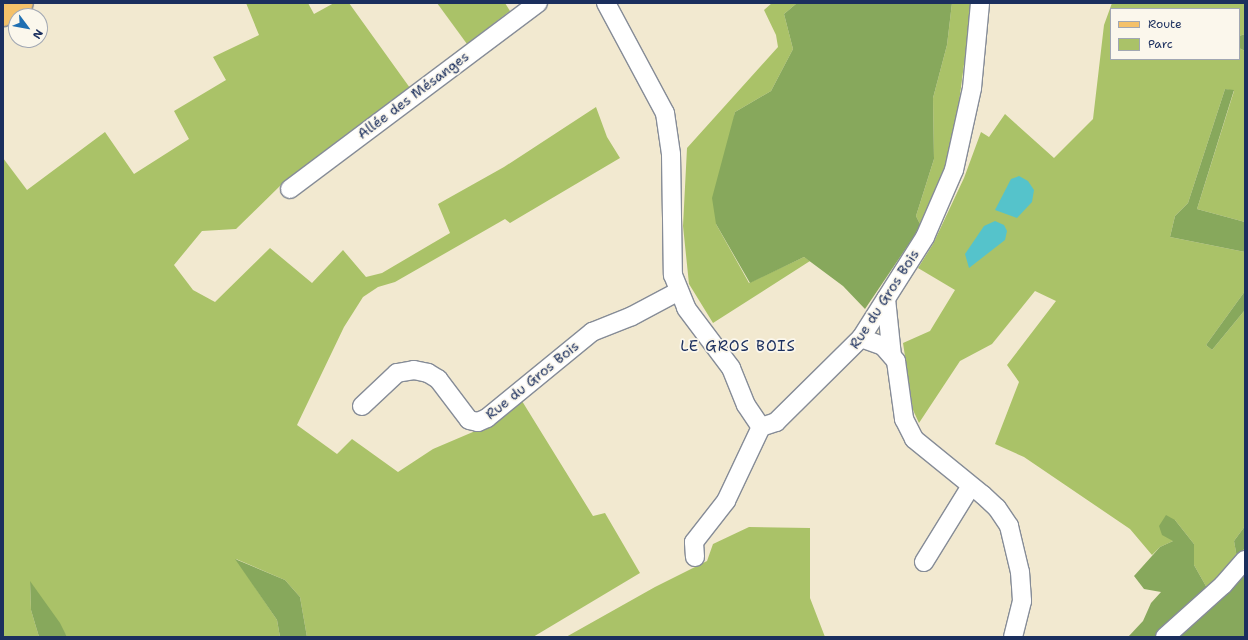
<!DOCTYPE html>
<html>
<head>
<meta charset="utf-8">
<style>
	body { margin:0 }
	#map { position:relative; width:1248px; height:640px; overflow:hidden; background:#f2e9d0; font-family:"Shantell Sans",sans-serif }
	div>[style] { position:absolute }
	.green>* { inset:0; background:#aac268 }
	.forest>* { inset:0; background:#87a85c }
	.water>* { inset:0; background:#55c3cb }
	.roads { filter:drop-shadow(1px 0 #868c97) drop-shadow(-1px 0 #868c97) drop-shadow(0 1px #868c97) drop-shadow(0 -1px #868c97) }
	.minor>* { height:18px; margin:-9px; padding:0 9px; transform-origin:9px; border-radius:9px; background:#fff }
	.major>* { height:22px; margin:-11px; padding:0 11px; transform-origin:11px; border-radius:11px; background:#f4c16a }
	span { translate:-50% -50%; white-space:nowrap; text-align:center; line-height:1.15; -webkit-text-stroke:3.5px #fbf7ec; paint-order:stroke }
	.street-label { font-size:14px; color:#1b2f5e }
	.neighbourhood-label { font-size:15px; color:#1b2f5e; letter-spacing:1px }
	.frame { position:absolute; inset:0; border:4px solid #1b2f5e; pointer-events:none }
	.legend { position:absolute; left:1110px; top:8px; width:130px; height:52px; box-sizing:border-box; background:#fbf7ec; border:1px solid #a1a7b3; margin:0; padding:5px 7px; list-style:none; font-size:12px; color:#1b2f5e }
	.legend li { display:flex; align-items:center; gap:8px; height:20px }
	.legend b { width:20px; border:1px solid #a1a7b3 }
	.north { position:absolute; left:8px; top:8px; width:40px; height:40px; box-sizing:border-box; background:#fbf7ec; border:1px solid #a1a7b3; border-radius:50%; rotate:122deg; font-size:11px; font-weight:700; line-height:16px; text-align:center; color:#1b2f5e }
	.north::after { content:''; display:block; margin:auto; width:14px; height:18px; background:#1f6fb2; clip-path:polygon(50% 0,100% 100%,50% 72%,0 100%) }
</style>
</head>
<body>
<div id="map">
	<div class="green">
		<i style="clip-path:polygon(246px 3px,308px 3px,314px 14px,334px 3px,349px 3px,410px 88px,283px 183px,236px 229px,202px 231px,174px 265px,193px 290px,215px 302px,270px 248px,312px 283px,343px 250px,366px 277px,382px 273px,450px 233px,438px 204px,504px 167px,596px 107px,607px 137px,620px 158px,510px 223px,505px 219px,395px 282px,378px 287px,363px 297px,344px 327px,297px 425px,337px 454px,352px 439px,398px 472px,433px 449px,487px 426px,522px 401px,593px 516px,605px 513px,640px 573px,533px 637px,307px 637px,300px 597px,285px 580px,236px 559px,277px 620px,280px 637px,67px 637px,30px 582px,31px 610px,39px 637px,3px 637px,3px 158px,27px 190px,105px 132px,134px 174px,189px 139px,174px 111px,226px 80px,213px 57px,259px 35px)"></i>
		<i style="clip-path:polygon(437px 3px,505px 3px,510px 11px,467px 44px)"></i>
		<i style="clip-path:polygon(772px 3px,797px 3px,784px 14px,793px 49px,771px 91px,735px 112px,716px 224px,749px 283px,804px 257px,810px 261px,713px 323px,689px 284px,683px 226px,687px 148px,778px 47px,776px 35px,764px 10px)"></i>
		<i style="clip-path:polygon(952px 3px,972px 3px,957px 118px,945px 166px,921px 226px,916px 216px,934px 159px,933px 98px,947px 45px)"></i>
		<i style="clip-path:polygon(1112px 3px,1245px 3px,1245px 34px,1239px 36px,1239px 9px,1111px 9px,1111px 59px,1239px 59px,1239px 48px,1245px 51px,1245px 222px,1197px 209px,1234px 91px,1225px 89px,1188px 203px,1175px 216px,1170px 237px,1245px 252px,1245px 291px,1206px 345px,1212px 350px,1245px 310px,1245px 526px,1234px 541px,1237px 558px,1207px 588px,1194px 565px,1194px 544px,1175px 520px,1173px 541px,1160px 547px,1152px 555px,1130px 529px,1024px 457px,995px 444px,1019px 382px,1007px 365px,1056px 301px,1035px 291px,992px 344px,960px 361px,919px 423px,913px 410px,903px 343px,930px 331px,955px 290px,918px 268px,933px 244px,964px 178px,981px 132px,989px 137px,1005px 114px,1054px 158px,1093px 119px,1104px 25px)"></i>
		<i style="clip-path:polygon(749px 527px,810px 528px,810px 598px,825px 637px,566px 637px,655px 587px,707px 561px,713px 544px)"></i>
	</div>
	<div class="forest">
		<i style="clip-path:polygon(797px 3px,952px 3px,947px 45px,933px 98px,934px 159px,916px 216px,921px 226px,865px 309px,843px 286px,804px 257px,750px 283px,716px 224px,712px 198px,735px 112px,771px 91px,793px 49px,784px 14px)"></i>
		<i style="clip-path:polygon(1245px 34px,1245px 51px,1239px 48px,1239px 36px)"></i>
		<i style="clip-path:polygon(1225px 89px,1234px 90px,1197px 209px,1245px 222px,1245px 252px,1170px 237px,1175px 216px,1188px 203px)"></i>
		<i style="clip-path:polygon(1245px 291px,1245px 310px,1212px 350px,1206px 345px)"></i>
		<i style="clip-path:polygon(1166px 515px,1175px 520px,1194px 544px,1194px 565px,1207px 588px,1155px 637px,1128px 637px,1143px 621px,1151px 603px,1161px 592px,1144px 589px,1134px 576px,1160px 547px,1173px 541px,1162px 535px,1159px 526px)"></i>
		<i style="clip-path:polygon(1245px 526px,1245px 548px,1237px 558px,1234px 541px)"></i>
		<i style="clip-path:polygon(235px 559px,285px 580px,300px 597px,307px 637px,280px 637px,277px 620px)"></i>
		<i style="clip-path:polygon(1245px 571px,1245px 637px,1173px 637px)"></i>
		<i style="clip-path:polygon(30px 581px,60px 623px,67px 637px,39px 637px,31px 610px)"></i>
	</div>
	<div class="water">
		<i style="clip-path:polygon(1019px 176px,1028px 181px,1034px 190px,1032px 202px,1017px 218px,995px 210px,1011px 179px)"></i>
		<i style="clip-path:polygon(995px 221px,1004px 225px,1007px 231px,1005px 240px,969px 268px,965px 254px,984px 226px)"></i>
	</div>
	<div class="roads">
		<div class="minor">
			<i style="left:606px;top:3px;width:125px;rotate:61.8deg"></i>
			<i style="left:665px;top:113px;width:41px;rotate:81.7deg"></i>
			<i style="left:671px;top:154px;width:121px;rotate:89.1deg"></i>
			<i style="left:673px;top:275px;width:35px;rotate:68deg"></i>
			<i style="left:686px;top:308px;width:75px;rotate:53.1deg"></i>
			<i style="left:731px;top:368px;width:40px;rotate:68deg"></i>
			<i style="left:746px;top:405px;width:27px;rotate:56deg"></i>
			<i style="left:761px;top:427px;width:16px;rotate:-18deg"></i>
			<i style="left:776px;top:422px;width:120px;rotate:-44.7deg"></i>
			<i style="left:861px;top:338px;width:120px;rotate:-57.6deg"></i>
			<i style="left:925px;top:237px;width:73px;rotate:-66.6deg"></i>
			<i style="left:954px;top:170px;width:84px;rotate:-77.6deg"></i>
			<i style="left:972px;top:88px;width:85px;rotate:-84.6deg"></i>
			<i style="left:290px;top:189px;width:310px;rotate:-36.9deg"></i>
			<i style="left:886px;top:299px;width:57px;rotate:84deg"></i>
			<i style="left:861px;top:338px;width:23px;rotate:20deg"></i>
			<i style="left:883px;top:346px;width:20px;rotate:49deg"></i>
			<i style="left:896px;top:361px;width:59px;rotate:82.1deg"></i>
			<i style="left:904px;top:419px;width:22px;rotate:63deg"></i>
			<i style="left:914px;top:439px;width:89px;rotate:39.1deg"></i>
			<i style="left:983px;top:495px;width:19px;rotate:43deg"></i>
			<i style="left:997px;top:508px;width:22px;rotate:56deg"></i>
			<i style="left:1009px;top:526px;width:47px;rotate:76.6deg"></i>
			<i style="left:1020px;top:572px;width:29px;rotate:86deg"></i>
			<i style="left:1022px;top:601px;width:37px;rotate:104deg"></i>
			<i style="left:362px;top:406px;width:48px;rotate:-43.3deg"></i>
			<i style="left:397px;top:373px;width:17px;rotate:-10deg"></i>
			<i style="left:414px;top:370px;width:14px;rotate:12deg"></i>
			<i style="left:428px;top:373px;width:12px;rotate:31deg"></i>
			<i style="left:438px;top:379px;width:51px;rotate:52.9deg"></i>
			<i style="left:469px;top:420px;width:9px;rotate:13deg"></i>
			<i style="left:478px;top:422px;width:10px;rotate:-24deg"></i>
			<i style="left:487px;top:418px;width:136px;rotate:-39.3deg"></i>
			<i style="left:592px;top:332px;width:43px;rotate:-21.8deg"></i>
			<i style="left:632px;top:316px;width:53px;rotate:-28deg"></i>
			<i style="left:695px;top:557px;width:15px;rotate:-94deg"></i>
			<i style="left:694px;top:542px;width:52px;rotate:-52deg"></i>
			<i style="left:726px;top:501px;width:82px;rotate:-64.7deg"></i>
			<i style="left:924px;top:562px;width:89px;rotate:-58.3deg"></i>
			<i style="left:1165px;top:637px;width:78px;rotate:-41.9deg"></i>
			<i style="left:1223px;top:585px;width:33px;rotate:-49deg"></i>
		</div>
		<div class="major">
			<i style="left:3px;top:15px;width:22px;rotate:-32deg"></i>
		</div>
	</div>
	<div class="street-label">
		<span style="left:413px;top:95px;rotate:-37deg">Allée des Mésanges</span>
		<span style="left:884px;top:299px;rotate:-57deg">Rue du Gros Bois</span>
		<span style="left:532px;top:380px;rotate:-39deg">Rue du Gros Bois</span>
	</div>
	<div class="neighbourhood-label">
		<span style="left:738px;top:347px">LE GROS BOIS</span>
	</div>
	<div class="frame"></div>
	<ul class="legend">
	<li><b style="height:5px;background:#f4c16a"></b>Route</li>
	<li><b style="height:11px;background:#aac268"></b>Parc</li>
	</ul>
	<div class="north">N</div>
</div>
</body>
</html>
